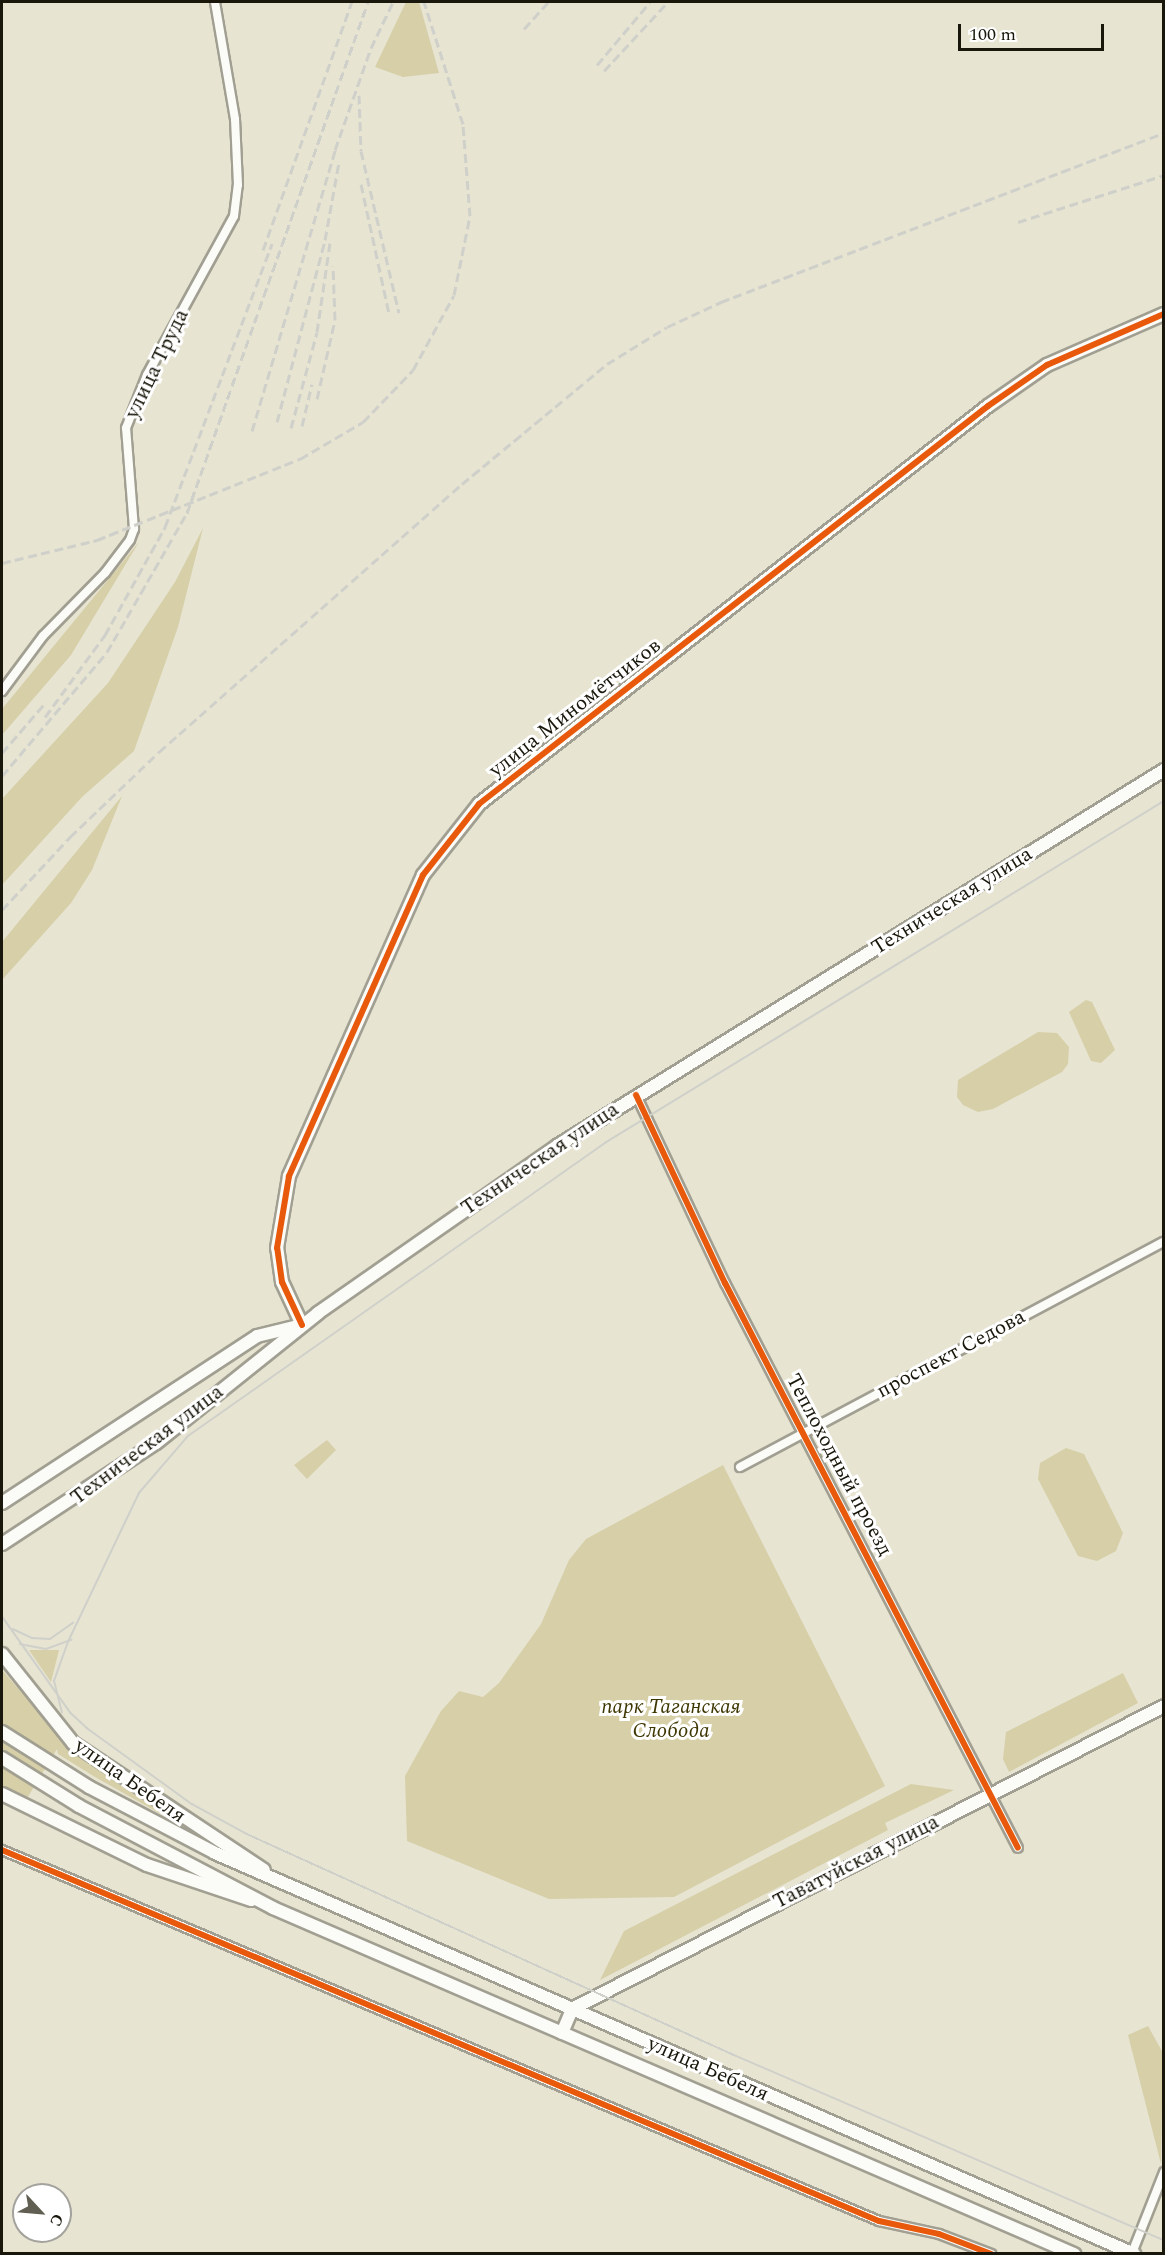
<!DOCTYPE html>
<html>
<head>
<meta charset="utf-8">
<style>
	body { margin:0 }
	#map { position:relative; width:1165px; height:2255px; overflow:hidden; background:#e7e4d2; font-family:Spectral,serif }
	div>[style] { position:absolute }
	.green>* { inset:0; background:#d6cfa8 }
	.roads { filter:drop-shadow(2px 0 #a19f91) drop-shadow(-2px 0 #a19f91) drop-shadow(0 2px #a19f91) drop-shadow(0 -2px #a19f91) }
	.street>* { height:8px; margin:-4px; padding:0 4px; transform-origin:4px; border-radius:4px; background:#fbfbf8 }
	.secondary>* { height:12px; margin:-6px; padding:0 6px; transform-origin:6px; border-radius:6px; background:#fbfbf8 }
	.primary>* { height:12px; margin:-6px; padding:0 6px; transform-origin:6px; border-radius:6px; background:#fbfbf8 }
	.tram>* { height:1.5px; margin:-0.75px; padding:0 0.75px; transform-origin:0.75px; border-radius:0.75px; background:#d0d0ca }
	.rail>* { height:3px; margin-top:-1.5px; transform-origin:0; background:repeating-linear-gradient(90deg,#d0d0ca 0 9px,transparent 0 13.5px) }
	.cycleway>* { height:6px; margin:-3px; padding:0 3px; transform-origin:3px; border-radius:3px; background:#e8590c }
	span { translate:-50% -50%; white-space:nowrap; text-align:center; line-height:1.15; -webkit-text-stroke:6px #fff; paint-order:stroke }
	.street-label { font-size:21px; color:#19170b }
	.park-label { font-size:21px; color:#3e3601; font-style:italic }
	.frame { position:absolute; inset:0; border:3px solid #19170b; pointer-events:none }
	.north { position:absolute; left:12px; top:2183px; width:60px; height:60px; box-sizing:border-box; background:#fff; border:2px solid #a3a29d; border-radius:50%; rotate:116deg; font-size:16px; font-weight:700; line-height:24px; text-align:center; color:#19170b }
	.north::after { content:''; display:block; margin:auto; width:21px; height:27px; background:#615f51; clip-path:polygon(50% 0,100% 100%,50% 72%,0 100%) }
	.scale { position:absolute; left:958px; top:24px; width:146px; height:27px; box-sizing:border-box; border:3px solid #19170b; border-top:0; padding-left:8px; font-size:18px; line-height:21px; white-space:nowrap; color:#19170b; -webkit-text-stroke:4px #fff; paint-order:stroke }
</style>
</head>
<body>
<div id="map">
	<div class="green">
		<i style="clip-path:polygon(406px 2px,419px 2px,439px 73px,403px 77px,375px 67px)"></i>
		<i style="clip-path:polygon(203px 528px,178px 627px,134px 751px,82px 797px,2px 885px,2px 799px,108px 683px,175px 582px)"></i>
		<i style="clip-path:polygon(139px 542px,71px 655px,2px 735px,2px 709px)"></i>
		<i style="clip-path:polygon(122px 796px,92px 870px,71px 903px,2px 980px,2px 942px)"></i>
		<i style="clip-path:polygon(1086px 1000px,1092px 1002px,1115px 1050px,1101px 1063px,1091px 1061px,1069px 1012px)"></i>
		<i style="clip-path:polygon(1038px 1032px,1057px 1033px,1069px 1047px,1068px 1064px,1062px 1072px,993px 1109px,978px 1112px,963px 1105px,957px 1097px,958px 1080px)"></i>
		<i style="clip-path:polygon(327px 1440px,336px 1450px,307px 1479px,294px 1465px)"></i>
		<i style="clip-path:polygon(1066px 1448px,1084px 1454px,1123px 1533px,1116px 1551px,1097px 1561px,1078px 1556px,1038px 1479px,1040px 1463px)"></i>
		<i style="clip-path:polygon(723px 1465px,885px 1786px,674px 1897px,549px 1899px,407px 1841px,405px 1776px,441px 1711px,459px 1691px,483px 1697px,499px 1683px,541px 1624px,569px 1560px,586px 1539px)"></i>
		<i style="clip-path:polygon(29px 1650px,59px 1650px,51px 1682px)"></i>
		<i style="clip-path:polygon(2px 1670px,70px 1748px,175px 1822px,95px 1777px,58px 1754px,57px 1749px,26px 1800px,2px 1786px)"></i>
		<i style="clip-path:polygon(1123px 1673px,1138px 1703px,1009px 1772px,1003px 1759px,1006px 1732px)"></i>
		<i style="clip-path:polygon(911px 1784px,954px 1790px,885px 1823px,888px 1830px,600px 1980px,624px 1931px)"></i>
		<i style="clip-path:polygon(1148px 2026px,1163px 2053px,1161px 2164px,1128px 2035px)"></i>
	</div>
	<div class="roads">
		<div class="street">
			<i style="left:2px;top:691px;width:69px;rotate:-53.3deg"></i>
			<i style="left:43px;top:636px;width:88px;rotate:-45.5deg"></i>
			<i style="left:105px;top:573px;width:41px;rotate:-52.9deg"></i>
			<i style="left:130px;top:540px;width:12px;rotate:-70deg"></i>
			<i style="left:134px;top:529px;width:101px;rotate:-94.5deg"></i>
			<i style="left:126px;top:428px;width:57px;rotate:-68.4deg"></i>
			<i style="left:147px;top:375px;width:181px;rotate:-61.3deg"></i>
			<i style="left:234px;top:216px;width:31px;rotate:-83deg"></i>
			<i style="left:238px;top:185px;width:66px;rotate:-92.6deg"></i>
			<i style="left:235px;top:119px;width:119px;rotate:-99.7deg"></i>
			<i style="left:636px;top:1095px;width:208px;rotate:64.7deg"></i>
			<i style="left:725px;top:1283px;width:636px;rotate:62.59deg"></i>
			<i style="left:740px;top:1467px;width:480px;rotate:-28deg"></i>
			<i style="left:2px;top:1850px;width:952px;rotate:22.93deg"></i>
			<i style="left:879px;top:2221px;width:61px;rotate:12.2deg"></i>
			<i style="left:939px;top:2234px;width:56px;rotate:21deg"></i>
			<i style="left:1132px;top:2253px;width:87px;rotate:-68.4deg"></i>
		</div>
		<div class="secondary">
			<i style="left:302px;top:1325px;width:47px;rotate:-114.9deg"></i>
			<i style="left:282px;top:1282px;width:34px;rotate:-98deg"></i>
			<i style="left:277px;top:1248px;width:73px;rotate:-80.5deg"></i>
			<i style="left:289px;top:1176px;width:329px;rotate:-66deg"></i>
			<i style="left:423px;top:875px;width:90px;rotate:-51.7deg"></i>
			<i style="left:479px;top:804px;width:646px;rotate:-38.02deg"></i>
			<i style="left:988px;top:406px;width:72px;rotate:-34.8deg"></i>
			<i style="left:1047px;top:365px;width:128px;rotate:-23.6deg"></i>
			<i style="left:2px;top:1503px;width:305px;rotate:-33.2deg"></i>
			<i style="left:257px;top:1336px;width:42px;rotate:-13.7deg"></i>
			<i style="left:2px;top:1544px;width:184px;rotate:-33.3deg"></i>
			<i style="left:156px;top:1443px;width:208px;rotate:-38.7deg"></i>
			<i style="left:318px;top:1313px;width:292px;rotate:-34.9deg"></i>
			<i style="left:557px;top:1146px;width:714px;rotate:-31.78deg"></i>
			<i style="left:2px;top:1654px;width:114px;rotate:51.4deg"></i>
			<i style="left:73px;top:1743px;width:229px;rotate:33.6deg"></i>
			<i style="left:2px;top:1794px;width:161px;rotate:26.1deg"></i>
			<i style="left:147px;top:1865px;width:110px;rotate:18.6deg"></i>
		</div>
		<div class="primary">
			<i style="left:2px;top:1732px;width:103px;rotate:32.3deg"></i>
			<i style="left:89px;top:1787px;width:142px;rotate:27.6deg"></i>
			<i style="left:215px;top:1853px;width:1003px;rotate:23.57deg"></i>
			<i style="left:2px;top:1758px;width:91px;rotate:31.9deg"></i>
			<i style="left:79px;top:1806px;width:219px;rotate:27.7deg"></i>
			<i style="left:273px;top:1908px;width:873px;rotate:23.36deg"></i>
			<i style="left:562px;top:2033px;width:26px;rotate:-67deg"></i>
			<i style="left:572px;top:2009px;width:665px;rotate:-27.1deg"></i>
		</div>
	</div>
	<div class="tram">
		<i style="left:2px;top:1616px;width:119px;rotate:54.6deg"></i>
		<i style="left:71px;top:1713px;width:22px;rotate:43deg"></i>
		<i style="left:87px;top:1728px;width:130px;rotate:35.9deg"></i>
		<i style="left:192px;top:1804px;width:63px;rotate:28.6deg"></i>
		<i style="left:247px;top:1834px;width:535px;rotate:24.41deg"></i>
		<i style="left:734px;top:2055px;width:468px;rotate:23.3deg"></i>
		<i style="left:13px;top:1629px;width:21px;rotate:25deg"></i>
		<i style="left:32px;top:1638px;width:18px;rotate:3deg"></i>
		<i style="left:50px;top:1639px;width:28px;rotate:-35deg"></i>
		<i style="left:20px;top:1644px;width:26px;rotate:11deg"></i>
		<i style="left:46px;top:1649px;width:27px;rotate:-20deg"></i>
		<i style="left:62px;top:1713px;width:33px;rotate:-104deg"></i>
		<i style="left:54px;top:1681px;width:41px;rotate:-70.3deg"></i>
		<i style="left:68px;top:1642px;width:165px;rotate:-64.5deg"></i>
		<i style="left:139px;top:1493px;width:75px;rotate:-49.3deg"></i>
		<i style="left:188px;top:1436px;width:510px;rotate:-35.09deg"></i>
		<i style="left:605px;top:1143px;width:655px;rotate:-31.46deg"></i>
	</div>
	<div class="rail">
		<i style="left:524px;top:29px;width:36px;rotate:-48deg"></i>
		<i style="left:597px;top:65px;width:82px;rotate:-49.9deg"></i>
		<i style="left:604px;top:71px;width:94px;rotate:-47.2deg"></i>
		<i style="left:359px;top:95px;width:56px;rotate:88deg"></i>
		<i style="left:361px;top:151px;width:166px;rotate:76.8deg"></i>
		<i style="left:361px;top:184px;width:133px;rotate:77.8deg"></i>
		<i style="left:1018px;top:222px;width:153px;rotate:-17.8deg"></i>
		<i style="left:263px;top:250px;width:263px;rotate:-70.3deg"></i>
		<i style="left:317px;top:399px;width:81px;rotate:-77.2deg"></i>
		<i style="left:335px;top:320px;width:54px;rotate:-92.1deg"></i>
		<i style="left:277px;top:422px;width:188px;rotate:-75.2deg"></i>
		<i style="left:325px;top:240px;width:79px;rotate:-79.8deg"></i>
		<i style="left:302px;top:426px;width:43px;rotate:-76.6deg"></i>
		<i style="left:291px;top:428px;width:99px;rotate:-74.8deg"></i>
		<i style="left:317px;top:332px;width:90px;rotate:-81.7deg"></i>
		<i style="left:252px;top:431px;width:293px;rotate:-73.5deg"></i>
		<i style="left:335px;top:150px;width:108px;rotate:-70.6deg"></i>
		<i style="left:371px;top:48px;width:51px;rotate:-64.4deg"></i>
		<i style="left:2px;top:563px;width:98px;rotate:-13.6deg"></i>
		<i style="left:97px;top:540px;width:219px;rotate:-21.8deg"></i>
		<i style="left:300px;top:459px;width:73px;rotate:-30.4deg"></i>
		<i style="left:363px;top:422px;width:72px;rotate:-46.1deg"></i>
		<i style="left:413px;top:370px;width:85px;rotate:-61.3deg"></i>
		<i style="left:454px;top:295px;width:81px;rotate:-78.6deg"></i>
		<i style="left:470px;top:216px;width:92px;rotate:-94.4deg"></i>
		<i style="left:463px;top:124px;width:128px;rotate:-107.7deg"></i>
		<i style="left:45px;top:717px;width:102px;rotate:-53.8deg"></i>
		<i style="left:105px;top:635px;width:124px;rotate:-60.9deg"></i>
		<i style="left:165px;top:527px;width:303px;rotate:-69.3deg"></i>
		<i style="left:2px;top:753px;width:67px;rotate:-49.2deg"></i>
		<i style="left:2px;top:776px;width:162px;rotate:-49.7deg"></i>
		<i style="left:107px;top:652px;width:160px;rotate:-60.1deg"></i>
		<i style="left:187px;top:513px;width:542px;rotate:-70.5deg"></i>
		<i style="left:2px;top:910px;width:100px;rotate:-47deg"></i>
		<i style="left:70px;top:837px;width:123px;rotate:-43.7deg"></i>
		<i style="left:159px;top:752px;width:405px;rotate:-41.5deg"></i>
		<i style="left:462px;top:484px;width:188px;rotate:-39.6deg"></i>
		<i style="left:607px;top:364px;width:70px;rotate:-31.7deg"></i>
		<i style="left:667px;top:327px;width:60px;rotate:-24.8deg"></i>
		<i style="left:721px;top:302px;width:474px;rotate:-20.9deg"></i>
	</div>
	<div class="cycleway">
		<i style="left:636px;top:1095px;width:208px;rotate:64.7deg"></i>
		<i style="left:725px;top:1283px;width:636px;rotate:62.59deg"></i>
		<i style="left:302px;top:1325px;width:47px;rotate:-114.9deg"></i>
		<i style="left:282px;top:1282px;width:34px;rotate:-98deg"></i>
		<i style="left:277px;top:1248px;width:73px;rotate:-80.5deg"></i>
		<i style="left:289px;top:1176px;width:329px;rotate:-66deg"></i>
		<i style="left:423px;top:875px;width:90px;rotate:-51.7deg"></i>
		<i style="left:479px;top:804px;width:646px;rotate:-38.02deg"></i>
		<i style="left:988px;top:406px;width:72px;rotate:-34.8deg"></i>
		<i style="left:1047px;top:365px;width:128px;rotate:-23.6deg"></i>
		<i style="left:2px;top:1850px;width:952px;rotate:22.93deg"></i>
		<i style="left:879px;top:2221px;width:61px;rotate:12.2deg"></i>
		<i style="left:939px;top:2234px;width:56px;rotate:21deg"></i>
	</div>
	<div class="street-label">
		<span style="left:157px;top:364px;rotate:-64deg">улица Труда</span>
		<span style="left:575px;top:708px;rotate:-38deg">улица Миномётчиков</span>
		<span style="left:952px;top:901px;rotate:-32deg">Техническая улица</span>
		<span style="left:540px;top:1159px;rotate:-34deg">Техническая улица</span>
		<span style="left:951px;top:1354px;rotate:-28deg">проспект Седова</span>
		<span style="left:147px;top:1445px;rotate:-37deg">Техническая улица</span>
		<span style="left:839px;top:1465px;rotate:62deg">Теплоходный проезд</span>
		<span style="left:130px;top:1781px;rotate:35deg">улица Бебеля</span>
		<span style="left:856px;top:1862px;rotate:-27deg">Таватуйская улица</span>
		<span style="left:708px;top:2069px;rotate:24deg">улица Бебеля</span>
	</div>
	<div class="park-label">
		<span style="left:671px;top:1719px">парк Таганская<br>Слобода</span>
	</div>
	<div class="frame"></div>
	<div class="north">С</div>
	<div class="scale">100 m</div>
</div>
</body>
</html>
